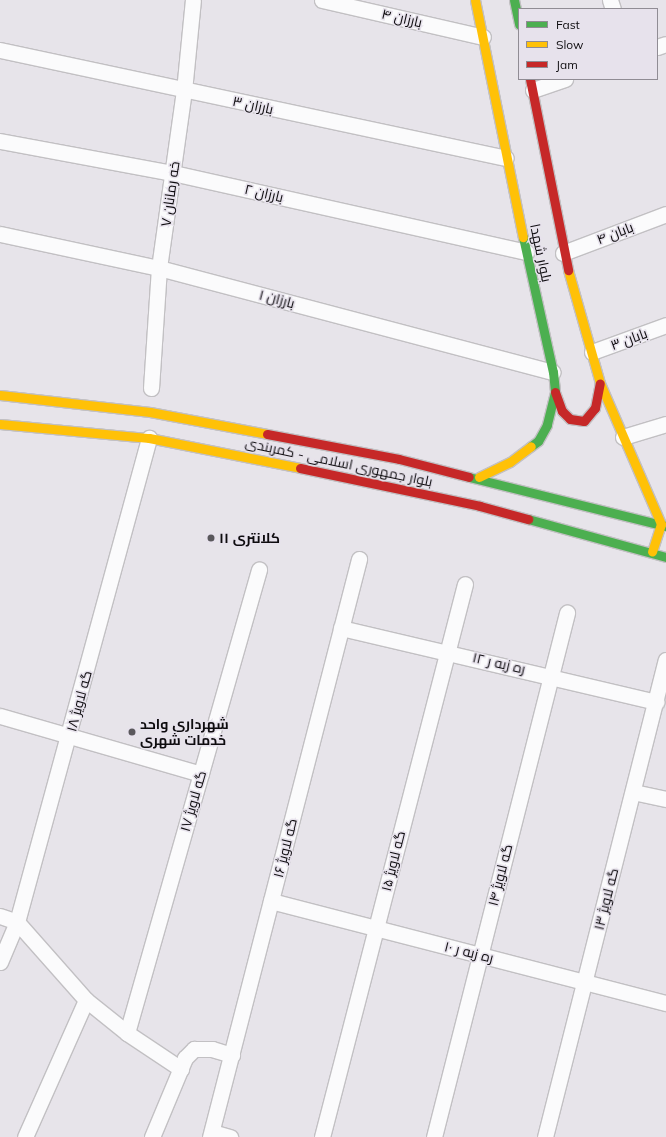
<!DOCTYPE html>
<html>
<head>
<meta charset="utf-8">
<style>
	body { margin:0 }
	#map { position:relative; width:666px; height:1137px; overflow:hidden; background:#e7e4ea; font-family:Mulish,Cairo,sans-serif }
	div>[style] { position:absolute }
	.roads { filter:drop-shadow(1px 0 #c2c0c3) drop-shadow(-1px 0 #c2c0c3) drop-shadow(0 1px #c2c0c3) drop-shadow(0 -1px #c2c0c3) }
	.street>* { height:15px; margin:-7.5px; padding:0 7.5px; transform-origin:7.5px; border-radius:7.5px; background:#fbfbfc }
	.fast>* { height:9px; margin:-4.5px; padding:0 4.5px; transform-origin:4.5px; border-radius:4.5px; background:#4caf50 }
	.slow>* { height:9px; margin:-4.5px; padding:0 4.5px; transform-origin:4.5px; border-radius:4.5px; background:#ffc107 }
	.jam>* { height:9px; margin:-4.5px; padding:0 4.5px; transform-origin:4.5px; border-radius:4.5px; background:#c62828 }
	.dots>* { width:11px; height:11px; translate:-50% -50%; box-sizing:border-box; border:2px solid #e7e2ec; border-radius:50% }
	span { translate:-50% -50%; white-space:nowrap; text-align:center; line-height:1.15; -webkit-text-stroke:3px #e7e2ec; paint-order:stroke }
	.street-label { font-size:14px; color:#0e0c0f }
	.poi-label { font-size:14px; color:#0e0c0f; font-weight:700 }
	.left { translate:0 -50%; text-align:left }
	.legend { position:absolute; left:518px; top:8px; width:140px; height:72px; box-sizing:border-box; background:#e7e2ec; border:1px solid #908c94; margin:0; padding:5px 7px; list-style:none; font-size:12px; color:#0e0c0f }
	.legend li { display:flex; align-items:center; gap:8px; height:20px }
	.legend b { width:20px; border:1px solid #908c94 }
</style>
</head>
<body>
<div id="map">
	<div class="roads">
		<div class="street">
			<i style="left:322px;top:0;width:165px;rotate:12.9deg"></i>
			<i style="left:610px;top:0;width:9px;rotate:72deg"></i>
			<i style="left:657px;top:47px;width:9px;rotate:-18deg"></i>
			<i style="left:0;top:50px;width:517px;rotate:12.05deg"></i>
			<i style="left:533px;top:90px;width:34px;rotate:-19deg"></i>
			<i style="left:0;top:141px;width:176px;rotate:10.5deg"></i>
			<i style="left:173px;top:173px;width:362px;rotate:12.6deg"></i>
			<i style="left:0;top:234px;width:163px;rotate:12.1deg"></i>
			<i style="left:159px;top:268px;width:407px;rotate:14.8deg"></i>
			<i style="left:563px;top:253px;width:110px;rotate:-20.7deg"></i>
			<i style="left:592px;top:352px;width:79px;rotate:-20deg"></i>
			<i style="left:151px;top:388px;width:120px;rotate:-86.2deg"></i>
			<i style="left:159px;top:268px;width:179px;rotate:-82deg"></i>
			<i style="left:184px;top:91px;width:91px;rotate:-84.4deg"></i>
			<i style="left:623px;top:437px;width:45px;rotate:-16.8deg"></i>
			<i style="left:341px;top:628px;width:324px;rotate:13.2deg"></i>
			<i style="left:0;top:716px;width:209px;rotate:16.1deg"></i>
			<i style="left:633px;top:792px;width:34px;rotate:12deg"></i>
			<i style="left:271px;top:901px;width:408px;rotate:14.5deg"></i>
			<i style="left:0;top:916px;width:18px;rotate:19deg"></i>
			<i style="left:17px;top:922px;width:104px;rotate:48.5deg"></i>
			<i style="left:86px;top:1000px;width:53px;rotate:38.8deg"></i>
			<i style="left:127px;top:1033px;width:65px;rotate:33.7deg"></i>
			<i style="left:0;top:962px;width:43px;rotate:-67deg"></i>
			<i style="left:17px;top:922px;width:502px;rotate:-74.74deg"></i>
			<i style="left:127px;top:1033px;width:482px;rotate:-74.1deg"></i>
			<i style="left:212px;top:1132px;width:19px;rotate:16deg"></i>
			<i style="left:25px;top:1137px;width:150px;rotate:-66deg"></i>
			<i style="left:152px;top:1137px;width:86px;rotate:-67.3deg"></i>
			<i style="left:185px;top:1058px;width:13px;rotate:-45deg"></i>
			<i style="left:194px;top:1049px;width:18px"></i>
			<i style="left:212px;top:1049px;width:21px;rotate:17deg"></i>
			<i style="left:210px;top:1137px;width:597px;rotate:-75.54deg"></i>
			<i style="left:322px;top:1137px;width:571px;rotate:-75.5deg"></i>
			<i style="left:434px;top:1137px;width:541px;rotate:-75.76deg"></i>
			<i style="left:545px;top:1137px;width:492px;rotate:-75.8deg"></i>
		</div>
		<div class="fast">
			<i style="left:514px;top:0;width:25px;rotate:78deg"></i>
			<i style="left:523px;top:237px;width:138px;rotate:77.5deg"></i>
			<i style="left:553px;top:372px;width:20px;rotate:84deg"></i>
			<i style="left:555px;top:392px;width:34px;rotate:104deg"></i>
			<i style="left:547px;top:425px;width:18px;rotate:119deg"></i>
			<i style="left:538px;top:441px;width:9px;rotate:144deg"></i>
			<i style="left:469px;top:477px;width:203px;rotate:14deg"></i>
			<i style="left:528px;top:519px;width:143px;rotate:15.4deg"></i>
		</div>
		<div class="slow">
			<i style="left:475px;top:0;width:242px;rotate:78.6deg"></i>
			<i style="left:568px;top:270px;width:117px;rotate:74.2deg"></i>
			<i style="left:600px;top:383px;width:154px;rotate:66.6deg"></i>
			<i style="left:661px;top:524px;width:29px;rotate:108deg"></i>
			<i style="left:0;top:395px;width:151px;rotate:6.5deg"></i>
			<i style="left:150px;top:412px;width:119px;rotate:10.6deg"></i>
			<i style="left:0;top:424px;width:150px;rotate:5.4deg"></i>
			<i style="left:149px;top:438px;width:154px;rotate:11.2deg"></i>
			<i style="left:479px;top:477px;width:34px;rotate:-26deg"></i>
			<i style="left:510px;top:462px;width:26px;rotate:-37deg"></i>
		</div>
		<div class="jam">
			<i style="left:530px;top:79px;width:195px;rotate:78.7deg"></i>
			<i style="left:555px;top:392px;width:20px;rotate:70deg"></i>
			<i style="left:562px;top:411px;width:11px;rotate:45deg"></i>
			<i style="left:570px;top:419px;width:14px;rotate:8deg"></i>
			<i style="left:584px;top:421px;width:17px;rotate:-50deg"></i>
			<i style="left:595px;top:408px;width:25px;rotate:-79deg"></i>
			<i style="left:267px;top:434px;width:134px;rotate:10.7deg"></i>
			<i style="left:399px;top:459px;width:72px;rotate:14.4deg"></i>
			<i style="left:300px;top:468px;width:184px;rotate:11.9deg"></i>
			<i style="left:480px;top:506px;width:50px;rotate:15.2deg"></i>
		</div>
	</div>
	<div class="dots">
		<i style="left:211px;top:538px;background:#5a585c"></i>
		<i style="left:132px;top:732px;background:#5a585c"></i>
	</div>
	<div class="street-label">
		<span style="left:402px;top:18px;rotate:13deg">بارزان ۴</span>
		<span style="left:253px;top:105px;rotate:12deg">بارزان ۳</span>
		<span style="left:264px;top:193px;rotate:13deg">بارزان ۲</span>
		<span style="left:170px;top:194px;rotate:-82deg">خه رمانان ۷</span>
		<span style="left:615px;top:233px;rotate:-21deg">بابان ۴</span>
		<span style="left:541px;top:253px;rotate:78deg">بلوار شهدا</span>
		<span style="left:277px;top:299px;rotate:15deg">بارزان ۱</span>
		<span style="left:629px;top:339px;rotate:-20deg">بابان ۳</span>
		<span style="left:339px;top:462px;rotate:12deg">بلوار جمهوری اسلامی - کمربندی</span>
		<span style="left:499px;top:663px;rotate:13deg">ره زبه ر ۱۲</span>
		<span style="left:79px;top:701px;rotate:-75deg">گه لاویژ ۱۸</span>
		<span style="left:193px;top:801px;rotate:-74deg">گه لاویژ ۱۷</span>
		<span style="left:285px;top:848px;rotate:-76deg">۱۶ گه لاویژ</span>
		<span style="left:393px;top:861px;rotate:-76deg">گه لاویژ ۱۵</span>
		<span style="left:500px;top:875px;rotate:-76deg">گه لاویژ ۱۴</span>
		<span style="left:606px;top:899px;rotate:-76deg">گه لاویژ ۱۳</span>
		<span style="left:469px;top:952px;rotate:14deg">ره زبه ر ۱۰</span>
	</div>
	<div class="poi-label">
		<span class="left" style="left:219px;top:538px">کلانتری ۱۱</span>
		<span class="left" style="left:140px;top:732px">شهرداری واحد<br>خدمات شهری</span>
	</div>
	<ul class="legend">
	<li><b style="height:5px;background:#4caf50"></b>Fast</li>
	<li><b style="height:5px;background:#ffc107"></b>Slow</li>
	<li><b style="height:5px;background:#c62828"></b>Jam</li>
	</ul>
</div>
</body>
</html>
